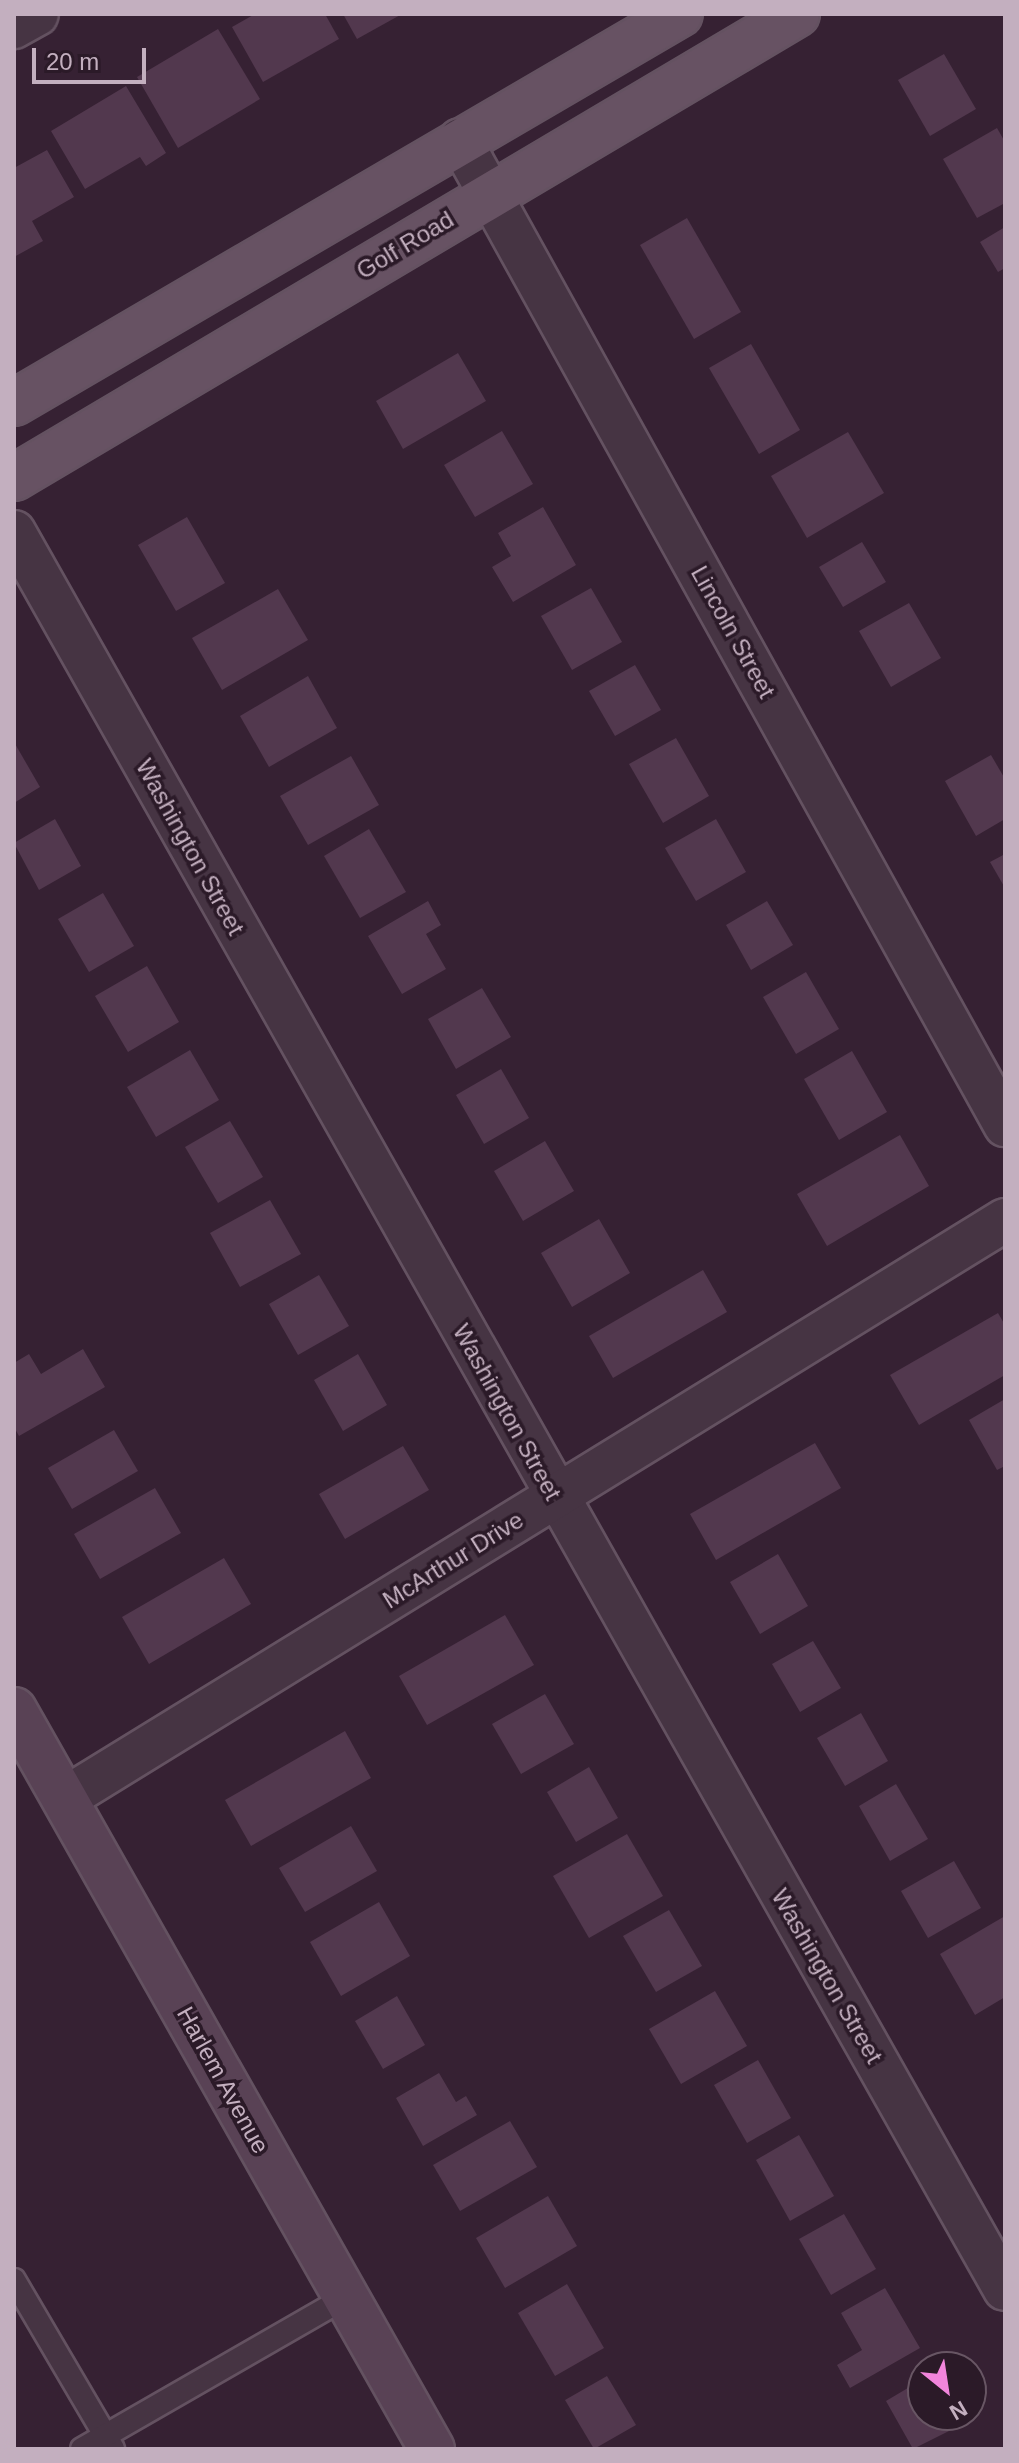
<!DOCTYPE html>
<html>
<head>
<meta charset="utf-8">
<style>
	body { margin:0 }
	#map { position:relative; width:1019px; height:2463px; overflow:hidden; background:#362133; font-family:Arial,sans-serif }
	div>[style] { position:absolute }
	.building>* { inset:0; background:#52384e }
	.roads { filter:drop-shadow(2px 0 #645261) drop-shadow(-2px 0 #645261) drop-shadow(0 2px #645261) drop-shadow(0 -2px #645261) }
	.service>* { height:22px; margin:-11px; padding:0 11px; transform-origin:11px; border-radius:11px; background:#463443 }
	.minor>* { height:42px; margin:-21px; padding:0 21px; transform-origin:21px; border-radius:21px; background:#463443 }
	.secondary>* { height:44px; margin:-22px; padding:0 22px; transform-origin:22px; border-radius:22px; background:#594255 }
	.primary>* { height:44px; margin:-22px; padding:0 22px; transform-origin:22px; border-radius:22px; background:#675263 }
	span { translate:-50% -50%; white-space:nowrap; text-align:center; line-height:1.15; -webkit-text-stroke:7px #2b1a28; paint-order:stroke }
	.street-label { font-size:24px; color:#c3afbf }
	.frame { position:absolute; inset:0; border:16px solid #c3afbf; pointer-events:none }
	.north { position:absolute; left:907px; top:2351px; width:80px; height:80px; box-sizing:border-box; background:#2b1a28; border:2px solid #685664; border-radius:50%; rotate:150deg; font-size:22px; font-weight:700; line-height:32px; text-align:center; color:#c3afbf }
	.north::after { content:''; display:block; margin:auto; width:28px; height:36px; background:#f285dc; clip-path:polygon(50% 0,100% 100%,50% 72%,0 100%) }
	.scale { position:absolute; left:32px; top:48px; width:114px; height:36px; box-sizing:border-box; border:4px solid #c3afbf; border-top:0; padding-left:10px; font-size:24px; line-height:28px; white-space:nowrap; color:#c3afbf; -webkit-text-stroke:6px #2b1a28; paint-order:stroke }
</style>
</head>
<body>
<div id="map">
	<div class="building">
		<i style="clip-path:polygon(255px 14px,325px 14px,339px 39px,263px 82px,232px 27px)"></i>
		<i style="clip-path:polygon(343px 14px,402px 14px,357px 39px)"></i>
		<i style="clip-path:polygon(218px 29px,260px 99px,178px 148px,137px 77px)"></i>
		<i style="clip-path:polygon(944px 54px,976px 109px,930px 136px,898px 80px)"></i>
		<i style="clip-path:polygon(126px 86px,166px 153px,146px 166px,140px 157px,85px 189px,51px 131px)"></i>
		<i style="clip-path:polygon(997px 128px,1005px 142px,1005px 203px,977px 218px,943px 159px)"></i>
		<i style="clip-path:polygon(47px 150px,74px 197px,32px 221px,43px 241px,14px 257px,14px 168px)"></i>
		<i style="clip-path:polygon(687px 218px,741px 312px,694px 339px,640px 245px)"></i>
		<i style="clip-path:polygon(1005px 227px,1005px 268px,998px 272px,980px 242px)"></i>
		<i style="clip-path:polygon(751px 344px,800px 430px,759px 454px,709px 368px)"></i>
		<i style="clip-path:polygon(458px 353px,486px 401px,403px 449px,376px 401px)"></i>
		<i style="clip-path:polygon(502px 431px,533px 484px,475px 517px,444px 465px)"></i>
		<i style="clip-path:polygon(848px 432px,884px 493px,807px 538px,771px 476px)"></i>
		<i style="clip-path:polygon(543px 507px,576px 565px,513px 602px,492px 567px,511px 556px,498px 533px)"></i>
		<i style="clip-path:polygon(187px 517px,225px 583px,176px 611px,138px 545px)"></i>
		<i style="clip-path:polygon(862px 542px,886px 582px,843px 607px,819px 567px)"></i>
		<i style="clip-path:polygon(591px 588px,622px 642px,572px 670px,541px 616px)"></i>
		<i style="clip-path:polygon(278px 589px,308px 640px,222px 690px,192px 638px)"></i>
		<i style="clip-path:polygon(909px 603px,941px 658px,891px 687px,859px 631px)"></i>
		<i style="clip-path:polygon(635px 665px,661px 710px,615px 736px,589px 691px)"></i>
		<i style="clip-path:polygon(308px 676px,337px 728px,269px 767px,240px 716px)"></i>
		<i style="clip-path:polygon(676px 738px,709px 796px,663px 823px,629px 764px)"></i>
		<i style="clip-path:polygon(14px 742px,40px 787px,14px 803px)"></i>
		<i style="clip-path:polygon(991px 755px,1005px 779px,1005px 819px,976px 836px,945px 781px)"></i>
		<i style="clip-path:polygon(351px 756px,379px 805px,308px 845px,280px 796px)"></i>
		<i style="clip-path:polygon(55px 819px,81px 866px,39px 890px,14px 843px)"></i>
		<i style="clip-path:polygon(716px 819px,746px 872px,696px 901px,665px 848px)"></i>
		<i style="clip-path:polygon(369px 829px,406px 892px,360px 918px,324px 856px)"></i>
		<i style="clip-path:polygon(1005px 854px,1005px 888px,990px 862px)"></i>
		<i style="clip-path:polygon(103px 893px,134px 946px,89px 972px,58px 919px)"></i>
		<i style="clip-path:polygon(428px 901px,441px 925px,426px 934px,446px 969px,402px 994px,368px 936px)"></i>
		<i style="clip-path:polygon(767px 901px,793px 945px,751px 970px,726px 925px)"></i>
		<i style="clip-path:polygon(147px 966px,179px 1022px,128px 1052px,95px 996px)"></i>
		<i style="clip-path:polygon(806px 972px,839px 1029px,796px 1054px,763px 997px)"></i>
		<i style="clip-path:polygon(482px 988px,511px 1037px,456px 1069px,428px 1019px)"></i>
		<i style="clip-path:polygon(190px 1050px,219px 1100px,156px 1137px,127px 1087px)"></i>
		<i style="clip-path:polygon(852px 1051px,887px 1112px,839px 1140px,804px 1079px)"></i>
		<i style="clip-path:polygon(501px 1069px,529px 1118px,484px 1144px,456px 1095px)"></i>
		<i style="clip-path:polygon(230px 1121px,263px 1177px,218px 1203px,185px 1147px)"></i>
		<i style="clip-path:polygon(900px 1135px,929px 1186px,827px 1246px,797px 1194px)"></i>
		<i style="clip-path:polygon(545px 1141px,574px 1191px,523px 1221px,494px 1171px)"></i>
		<i style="clip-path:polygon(270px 1200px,301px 1254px,240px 1287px,210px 1233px)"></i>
		<i style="clip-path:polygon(599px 1219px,630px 1273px,572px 1307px,541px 1253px)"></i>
		<i style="clip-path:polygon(703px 1270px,727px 1312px,613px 1378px,589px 1336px)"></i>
		<i style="clip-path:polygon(319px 1275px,349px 1326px,298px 1355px,269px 1304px)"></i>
		<i style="clip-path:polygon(998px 1313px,1005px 1325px,1005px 1375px,919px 1425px,890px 1375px)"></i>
		<i style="clip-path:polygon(83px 1349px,105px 1387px,19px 1436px,14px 1427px,14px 1363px,29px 1354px,41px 1374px)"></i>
		<i style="clip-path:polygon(358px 1354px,387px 1405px,343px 1431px,314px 1380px)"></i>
		<i style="clip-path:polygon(1005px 1399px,1005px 1466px,997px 1470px,969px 1420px)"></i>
		<i style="clip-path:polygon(114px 1430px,138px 1471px,72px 1509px,48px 1468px)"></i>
		<i style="clip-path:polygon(815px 1443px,841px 1488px,716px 1560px,690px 1514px)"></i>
		<i style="clip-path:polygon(403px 1446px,429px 1490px,345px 1539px,319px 1494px)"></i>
		<i style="clip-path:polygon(155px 1488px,181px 1533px,100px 1579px,74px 1534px)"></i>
		<i style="clip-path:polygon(778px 1554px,808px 1606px,760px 1634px,730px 1582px)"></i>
		<i style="clip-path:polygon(224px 1558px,251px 1604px,149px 1664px,122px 1617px)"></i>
		<i style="clip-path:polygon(505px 1615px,534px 1665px,427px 1725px,399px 1676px)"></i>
		<i style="clip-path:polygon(813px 1641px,841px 1688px,800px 1712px,772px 1664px)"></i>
		<i style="clip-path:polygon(545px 1694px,574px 1744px,521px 1774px,492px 1724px)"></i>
		<i style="clip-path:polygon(861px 1713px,888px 1761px,845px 1786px,817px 1738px)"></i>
		<i style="clip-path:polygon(345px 1731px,371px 1778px,251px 1846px,225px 1800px)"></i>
		<i style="clip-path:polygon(589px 1767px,618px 1818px,576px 1842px,547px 1792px)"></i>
		<i style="clip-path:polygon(896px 1784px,928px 1839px,890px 1861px,859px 1806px)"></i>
		<i style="clip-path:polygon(351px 1826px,377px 1871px,305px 1912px,279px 1868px)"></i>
		<i style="clip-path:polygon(627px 1834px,663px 1896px,589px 1938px,553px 1876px)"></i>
		<i style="clip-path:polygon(954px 1861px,981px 1908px,928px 1938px,901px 1891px)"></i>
		<i style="clip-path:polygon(379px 1902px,410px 1956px,341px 1996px,310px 1942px)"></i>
		<i style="clip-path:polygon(669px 1910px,702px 1966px,656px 1992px,623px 1936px)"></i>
		<i style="clip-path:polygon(1005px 1916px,1005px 1997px,975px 2015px,940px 1954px)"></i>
		<i style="clip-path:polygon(715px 1991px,747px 2046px,681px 2084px,649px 2029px)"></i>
		<i style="clip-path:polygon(397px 1996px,425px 2045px,383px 2069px,355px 2021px)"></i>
		<i style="clip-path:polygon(758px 2060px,791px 2118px,747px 2143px,714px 2085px)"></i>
		<i style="clip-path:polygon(439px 2073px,456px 2102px,466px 2096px,477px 2115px,423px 2146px,396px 2098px)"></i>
		<i style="clip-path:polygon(510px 2121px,537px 2167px,460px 2211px,433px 2165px)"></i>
		<i style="clip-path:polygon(799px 2135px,834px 2196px,790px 2221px,756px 2160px)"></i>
		<i style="clip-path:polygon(548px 2196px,577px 2246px,505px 2288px,476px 2238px)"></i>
		<i style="clip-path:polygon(844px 2214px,876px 2269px,831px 2295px,799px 2239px)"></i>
		<i style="clip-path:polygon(567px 2284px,604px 2348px,555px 2376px,518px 2313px)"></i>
		<i style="clip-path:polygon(885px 2288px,920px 2348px,850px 2388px,837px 2365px,862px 2350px,841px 2313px)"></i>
		<i style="clip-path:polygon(607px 2376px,636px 2425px,594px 2449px,565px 2400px)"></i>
		<i style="clip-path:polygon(923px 2379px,923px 2415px,956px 2415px,961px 2425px,913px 2449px,886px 2401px)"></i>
	</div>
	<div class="roads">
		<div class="service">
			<i style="left:14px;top:2280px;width:196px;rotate:59.6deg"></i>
			<i style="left:82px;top:2449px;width:305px;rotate:-29.9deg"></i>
		</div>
		<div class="minor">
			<i style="left:14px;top:27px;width:26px;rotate:-29deg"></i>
			<i style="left:460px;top:140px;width:1126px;rotate:61.04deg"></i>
			<i style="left:14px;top:532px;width:2017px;rotate:60.58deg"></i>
			<i style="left:64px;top:1799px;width:1105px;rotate:-31.6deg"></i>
		</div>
		<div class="secondary">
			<i style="left:14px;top:1710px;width:849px;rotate:60.51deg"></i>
		</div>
		<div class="primary">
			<i style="left:14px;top:403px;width:771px;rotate:-30.29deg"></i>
			<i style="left:14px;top:478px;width:910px;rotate:-30.65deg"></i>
		</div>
	</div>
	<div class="street-label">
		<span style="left:405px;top:245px;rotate:-31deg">Golf Road</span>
		<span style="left:733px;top:632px;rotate:61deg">Lincoln Street</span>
		<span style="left:190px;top:847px;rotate:61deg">Washington Street</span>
		<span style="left:507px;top:1412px;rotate:61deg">Washington Street</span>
		<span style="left:453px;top:1560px;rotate:-32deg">McArthur Drive</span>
		<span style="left:827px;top:1976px;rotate:60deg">Washington Street</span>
		<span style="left:223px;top:2080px;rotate:61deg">Harlem Avenue</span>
	</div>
	<div class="frame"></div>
	<div class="north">N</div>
	<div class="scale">20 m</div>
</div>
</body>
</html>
